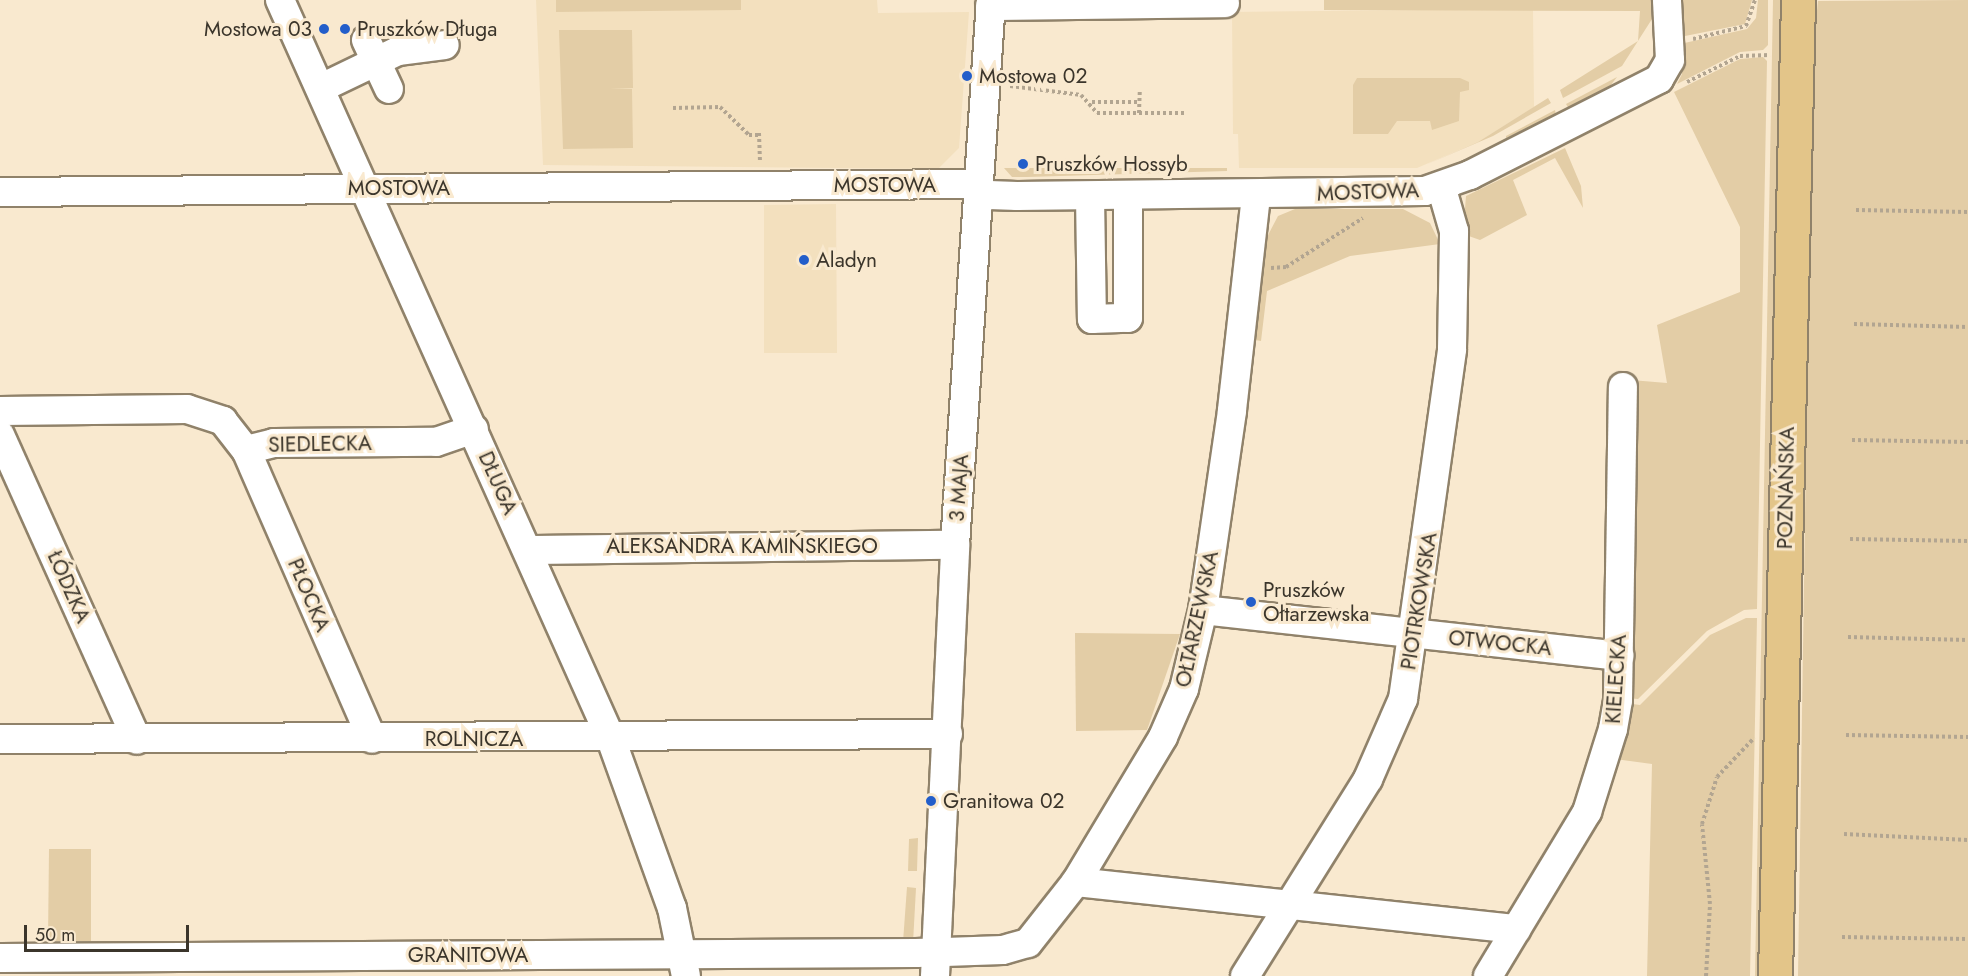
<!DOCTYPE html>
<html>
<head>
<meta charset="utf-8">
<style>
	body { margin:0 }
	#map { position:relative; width:1968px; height:976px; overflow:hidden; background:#f9e9cf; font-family:Jost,sans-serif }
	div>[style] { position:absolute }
	.built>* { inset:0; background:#f3e0be }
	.green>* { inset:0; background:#e3cda6 }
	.path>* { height:4px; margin-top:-2px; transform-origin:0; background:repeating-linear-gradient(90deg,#b2a591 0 3px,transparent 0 6px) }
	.roads { filter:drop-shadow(2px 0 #90826a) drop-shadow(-2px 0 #90826a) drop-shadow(0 2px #90826a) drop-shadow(0 -2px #90826a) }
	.minor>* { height:28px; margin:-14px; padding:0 14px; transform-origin:14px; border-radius:14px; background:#fff }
	.major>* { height:33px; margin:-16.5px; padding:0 16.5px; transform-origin:16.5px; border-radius:16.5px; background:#e3c589 }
	.dots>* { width:16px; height:16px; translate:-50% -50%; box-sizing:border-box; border:3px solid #f9e9cf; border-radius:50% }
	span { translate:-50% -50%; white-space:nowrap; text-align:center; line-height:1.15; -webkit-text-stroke:6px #f9e9cf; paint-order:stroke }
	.poi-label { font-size:21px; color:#3b352b }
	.right { translate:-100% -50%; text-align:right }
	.left { translate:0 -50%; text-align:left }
	.street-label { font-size:21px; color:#3b352b }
	.scale { position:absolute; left:24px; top:925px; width:165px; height:27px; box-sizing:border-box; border:3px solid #3b352b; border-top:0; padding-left:8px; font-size:18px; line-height:21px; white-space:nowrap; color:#3b352b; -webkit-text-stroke:4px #f9e9cf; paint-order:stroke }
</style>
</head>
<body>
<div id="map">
	<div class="built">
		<i style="clip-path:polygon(536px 0,877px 0,878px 13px,969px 12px,959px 148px,938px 169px,543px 165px)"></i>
		<i style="clip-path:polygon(1533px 9px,1534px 107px,1478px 142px,1417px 168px,1239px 168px,1238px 134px,1233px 134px,1232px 12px)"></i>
		<i style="clip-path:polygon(836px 204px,837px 353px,764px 353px,764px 205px)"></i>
	</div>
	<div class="green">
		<i style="clip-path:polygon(556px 0,741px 0,741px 10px,556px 12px)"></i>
		<i style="clip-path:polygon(1324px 0,1651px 0,1652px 19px,1622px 66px,1563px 98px,1560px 90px,1638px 41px,1640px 11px,1324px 10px)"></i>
		<i style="clip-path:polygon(1677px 0,1752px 0,1745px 24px,1680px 37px)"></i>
		<i style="clip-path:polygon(1758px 0,1768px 0,1768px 45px,1763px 50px,1740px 52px,1677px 84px,1682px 74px,1680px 44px,1747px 29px,1756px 18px)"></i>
		<i style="clip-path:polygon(1773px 0,1783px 0,1763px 976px,1755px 976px)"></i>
		<i style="clip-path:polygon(1968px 0,1968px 976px,1798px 976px,1812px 60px,1818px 1px)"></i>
		<i style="clip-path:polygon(559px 30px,632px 30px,633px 88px,610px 89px,632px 89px,633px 148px,563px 149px)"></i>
		<i style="clip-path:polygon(1763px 57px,1767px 61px,1757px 609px,1744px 610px,1707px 631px,1638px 699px,1626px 698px,1631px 380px,1667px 383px,1657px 325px,1740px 292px,1740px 227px,1674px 92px,1740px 59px)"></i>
		<i style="clip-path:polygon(1617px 77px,1607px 90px,1569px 109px,1566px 104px)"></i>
		<i style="clip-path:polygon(1357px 78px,1460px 78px,1469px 82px,1469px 90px,1460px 92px,1459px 121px,1432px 130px,1430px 121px,1397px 121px,1388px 134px,1353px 134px,1353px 85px)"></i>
		<i style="clip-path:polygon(1548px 98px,1551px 103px,1493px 136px,1423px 166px,1478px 142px)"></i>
		<i style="clip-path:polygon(1555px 110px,1556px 115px,1506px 138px,1506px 136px)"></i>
		<i style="clip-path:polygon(1565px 148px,1581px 186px,1583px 208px,1555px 158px,1513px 180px,1527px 215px,1480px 240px,1463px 234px,1466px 196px)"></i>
		<i style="clip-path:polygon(1004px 168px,1227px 168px,1227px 171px,1027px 177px,1012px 177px)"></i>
		<i style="clip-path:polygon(1403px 209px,1430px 223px,1440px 244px,1350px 256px,1267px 291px,1261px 341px,1255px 340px,1267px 237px,1278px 216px,1295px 209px)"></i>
		<i style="clip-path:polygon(1746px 618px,1757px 618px,1750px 976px,1647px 976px,1652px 764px,1615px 759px,1625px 703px,1640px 705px,1710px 635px)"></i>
		<i style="clip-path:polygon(1075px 633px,1180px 634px,1147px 730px,1076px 731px)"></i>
		<i style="clip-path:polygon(918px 838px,917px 871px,908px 871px,909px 839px)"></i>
		<i style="clip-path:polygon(49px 849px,91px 849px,91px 941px,48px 941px)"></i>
		<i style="clip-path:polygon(907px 887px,916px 888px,913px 943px,903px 942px)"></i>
	</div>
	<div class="path">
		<i style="left:1693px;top:39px;width:55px;rotate:-13.8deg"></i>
		<i style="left:1746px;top:26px;width:28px;rotate:-71deg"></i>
		<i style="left:1687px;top:82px;width:59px;rotate:-26.1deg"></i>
		<i style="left:1740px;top:56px;width:30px;rotate:-2deg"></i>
		<i style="left:1010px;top:86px;width:72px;rotate:7.2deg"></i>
		<i style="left:1081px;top:95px;width:24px;rotate:48deg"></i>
		<i style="left:1097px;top:113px;width:88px"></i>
		<i style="left:1092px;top:102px;width:47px"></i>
		<i style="left:673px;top:108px;width:47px;rotate:-1.2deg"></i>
		<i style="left:720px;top:107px;width:40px;rotate:44deg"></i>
		<i style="left:749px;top:135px;width:10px"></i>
		<i style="left:1139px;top:113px;width:24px;rotate:-88deg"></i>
		<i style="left:759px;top:133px;width:29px;rotate:88deg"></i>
		<i style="left:1856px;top:210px;width:112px;rotate:1deg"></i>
		<i style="left:1271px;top:268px;width:15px;rotate:-4deg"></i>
		<i style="left:1286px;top:267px;width:91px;rotate:-32.5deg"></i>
		<i style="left:1854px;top:324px;width:114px;rotate:1.5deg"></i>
		<i style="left:1852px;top:440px;width:116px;rotate:1deg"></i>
		<i style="left:1850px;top:539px;width:118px;rotate:1deg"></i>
		<i style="left:1848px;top:637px;width:120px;rotate:1.4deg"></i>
		<i style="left:1846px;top:735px;width:122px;rotate:0.9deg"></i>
		<i style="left:1844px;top:834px;width:124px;rotate:2.8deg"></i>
		<i style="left:1842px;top:937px;width:126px;rotate:0.9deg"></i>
		<i style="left:1706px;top:976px;width:72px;rotate:-86.8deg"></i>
		<i style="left:1710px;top:904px;width:80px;rotate:-95.7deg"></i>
		<i style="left:1702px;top:824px;width:49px;rotate:-72.3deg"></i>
		<i style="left:1717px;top:777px;width:54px;rotate:-46.5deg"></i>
	</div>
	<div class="roads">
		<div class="minor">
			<i style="left:280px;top:0;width:810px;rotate:65.87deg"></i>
			<i style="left:611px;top:739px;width:180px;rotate:70.2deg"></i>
			<i style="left:672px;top:908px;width:69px;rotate:78.4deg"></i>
			<i style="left:990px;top:6px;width:235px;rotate:-0.7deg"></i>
			<i style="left:366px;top:40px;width:54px;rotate:64.9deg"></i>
			<i style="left:321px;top:88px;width:85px;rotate:-25.7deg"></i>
			<i style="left:398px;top:51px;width:47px;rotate:-7.3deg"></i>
			<i style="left:0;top:192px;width:967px;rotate:-0.47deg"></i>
			<i style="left:967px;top:184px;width:25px;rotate:27deg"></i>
			<i style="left:989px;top:195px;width:28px;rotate:2deg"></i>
			<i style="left:1017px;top:196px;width:408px;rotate:-0.7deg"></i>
			<i style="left:1425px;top:191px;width:48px;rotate:-19.6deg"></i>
			<i style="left:1470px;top:175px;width:212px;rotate:-26.9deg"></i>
			<i style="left:1659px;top:79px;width:22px;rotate:-60deg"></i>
			<i style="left:1670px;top:60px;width:60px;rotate:-92.9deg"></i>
			<i style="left:1090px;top:196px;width:123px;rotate:89.1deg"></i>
			<i style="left:1092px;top:319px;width:36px;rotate:-2deg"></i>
			<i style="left:1128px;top:318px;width:122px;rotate:-90deg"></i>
			<i style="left:0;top:411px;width:187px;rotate:-0.6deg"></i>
			<i style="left:187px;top:409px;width:38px;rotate:18deg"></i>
			<i style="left:223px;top:421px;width:37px;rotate:52deg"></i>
			<i style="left:246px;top:450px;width:29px;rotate:-14deg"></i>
			<i style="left:274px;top:443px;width:162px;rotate:-0.4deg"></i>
			<i style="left:436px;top:442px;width:40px;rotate:-18.9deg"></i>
			<i style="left:0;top:435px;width:334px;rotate:65.8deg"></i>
			<i style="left:246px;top:450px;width:315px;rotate:66.4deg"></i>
			<i style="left:528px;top:550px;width:427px;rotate:-0.7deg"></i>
			<i style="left:1203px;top:610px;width:419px;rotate:6.3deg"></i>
			<i style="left:0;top:739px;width:948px;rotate:-0.3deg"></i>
			<i style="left:1076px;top:882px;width:443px;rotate:6.1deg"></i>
			<i style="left:0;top:958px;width:916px;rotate:-0.31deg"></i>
			<i style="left:916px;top:953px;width:87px;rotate:-2deg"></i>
			<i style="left:1003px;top:950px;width:26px;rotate:-16deg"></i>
			<i style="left:1028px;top:943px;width:78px;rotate:-51.8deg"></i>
			<i style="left:1076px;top:882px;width:169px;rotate:-59deg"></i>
			<i style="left:1163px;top:737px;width:52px;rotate:-66.4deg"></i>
			<i style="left:1184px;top:689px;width:81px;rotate:-76.5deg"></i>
			<i style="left:1203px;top:610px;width:202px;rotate:-81.7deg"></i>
			<i style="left:1232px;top:410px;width:216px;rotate:-83.6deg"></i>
			<i style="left:935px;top:976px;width:431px;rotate:-87.3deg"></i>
			<i style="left:955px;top:545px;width:546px;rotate:-86.22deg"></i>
			<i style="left:1245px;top:976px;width:232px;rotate:-58deg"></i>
			<i style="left:1368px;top:779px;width:87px;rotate:-66.4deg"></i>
			<i style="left:1403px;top:699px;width:353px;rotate:-82deg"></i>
			<i style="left:1452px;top:349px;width:118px;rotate:-89deg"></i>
			<i style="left:1454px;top:231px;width:47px;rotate:-106.1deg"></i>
			<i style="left:1488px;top:976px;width:192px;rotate:-58.9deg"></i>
			<i style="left:1587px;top:812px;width:87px;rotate:-72.6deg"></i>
			<i style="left:1613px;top:729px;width:29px;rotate:-80deg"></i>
			<i style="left:1618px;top:700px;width:313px;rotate:-89.1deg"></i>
		</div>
		<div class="major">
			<i style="left:1775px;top:976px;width:976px;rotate:-88.65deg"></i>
		</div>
	</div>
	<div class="dots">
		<i style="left:324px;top:29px;background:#235eca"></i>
		<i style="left:345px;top:29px;background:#235eca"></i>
		<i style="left:967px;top:76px;background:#235eca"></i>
		<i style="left:1023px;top:164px;background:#235eca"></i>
		<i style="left:804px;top:260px;background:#235eca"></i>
		<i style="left:1251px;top:602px;background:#235eca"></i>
		<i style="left:931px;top:801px;background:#235eca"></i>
	</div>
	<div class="poi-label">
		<span class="right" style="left:312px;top:29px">Mostowa 03</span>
		<span class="left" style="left:357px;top:29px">Pruszków Długa</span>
		<span class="left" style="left:979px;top:76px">Mostowa 02</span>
		<span class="left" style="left:1035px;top:164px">Pruszków Hossyb</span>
		<span class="left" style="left:816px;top:260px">Aladyn</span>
		<span class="left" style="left:1263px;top:602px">Pruszków<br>Ołtarzewska</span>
		<span class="left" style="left:943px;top:801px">Granitowa 02</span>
	</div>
	<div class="street-label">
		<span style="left:885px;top:185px">MOSTOWA</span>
		<span style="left:399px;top:188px">MOSTOWA</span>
		<span style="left:1368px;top:192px;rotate:-2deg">MOSTOWA</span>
		<span style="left:320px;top:444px;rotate:-1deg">SIEDLECKA</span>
		<span style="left:498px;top:483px;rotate:66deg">DŁUGA</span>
		<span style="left:959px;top:488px;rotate:-86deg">3 MAJA</span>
		<span style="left:1786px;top:488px;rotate:-89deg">POZNAŃSKA</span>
		<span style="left:742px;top:546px">ALEKSANDRA KAMIŃSKIEGO</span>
		<span style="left:69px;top:587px;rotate:66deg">ŁÓDZKA</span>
		<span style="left:309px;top:595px;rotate:67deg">PŁOCKA</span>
		<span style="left:1419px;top:601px;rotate:-81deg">PIOTRKOWSKA</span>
		<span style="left:1197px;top:619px;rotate:-78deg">OŁTARZEWSKA</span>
		<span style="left:1500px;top:643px;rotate:6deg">OTWOCKA</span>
		<span style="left:1616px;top:679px;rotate:-86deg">KIELECKA</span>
		<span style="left:474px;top:739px">ROLNICZA</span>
		<span style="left:468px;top:955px">GRANITOWA</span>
	</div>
	<div class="scale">50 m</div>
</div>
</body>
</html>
